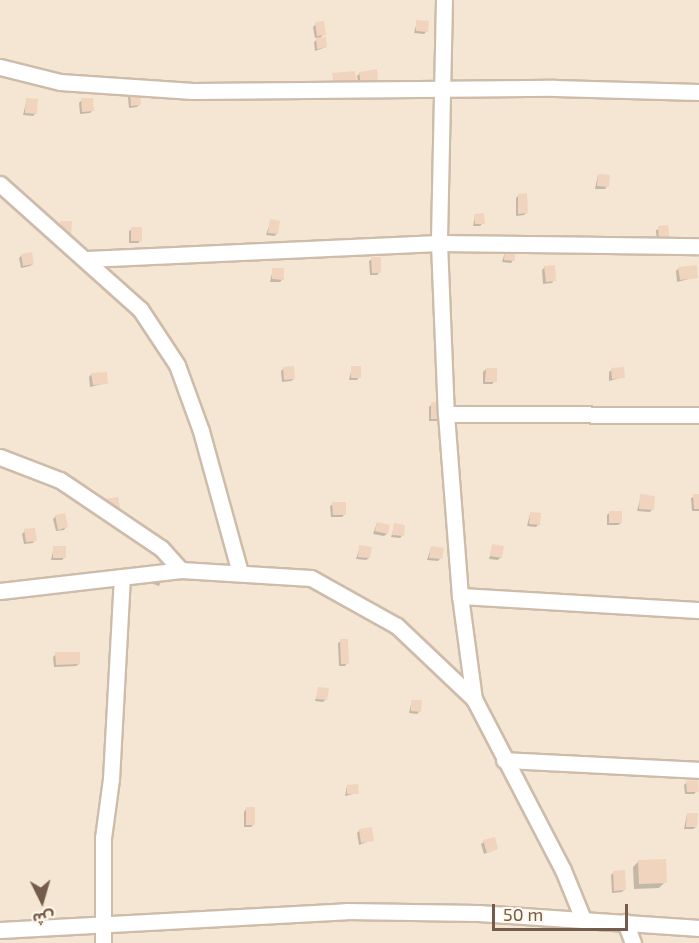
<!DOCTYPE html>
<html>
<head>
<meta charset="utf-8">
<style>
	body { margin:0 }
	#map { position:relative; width:699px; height:943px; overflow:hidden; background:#fcf4e5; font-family:"Exo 2","Noto Sans Arabic",sans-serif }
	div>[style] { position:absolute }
	.residential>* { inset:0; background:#f4e6d3 }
	.shadow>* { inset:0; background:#0003 }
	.building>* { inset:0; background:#f1d4bd }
	.roads { filter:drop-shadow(2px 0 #cebcab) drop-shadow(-2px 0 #cebcab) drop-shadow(0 2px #cebcab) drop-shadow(0 -2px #cebcab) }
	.street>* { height:15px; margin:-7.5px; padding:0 7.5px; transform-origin:7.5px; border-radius:7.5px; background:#fff }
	span { translate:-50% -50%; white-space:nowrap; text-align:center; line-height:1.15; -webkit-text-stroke:5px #fff8eb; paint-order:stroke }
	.north { position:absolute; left:12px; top:871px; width:60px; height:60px; -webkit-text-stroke:4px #fff8eb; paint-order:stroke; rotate:175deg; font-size:16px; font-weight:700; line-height:24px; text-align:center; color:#755b4a }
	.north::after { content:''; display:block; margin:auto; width:21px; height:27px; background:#755b4a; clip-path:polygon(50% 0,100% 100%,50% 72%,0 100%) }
	.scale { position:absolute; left:492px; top:904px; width:136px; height:27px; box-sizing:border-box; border:3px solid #755b4a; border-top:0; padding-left:8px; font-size:18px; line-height:21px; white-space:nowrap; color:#755b4a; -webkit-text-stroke:4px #fff8eb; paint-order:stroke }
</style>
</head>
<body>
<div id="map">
	<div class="residential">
		<i style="clip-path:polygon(0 0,699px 0,699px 943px,0 943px)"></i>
	</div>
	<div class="shadow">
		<i style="clip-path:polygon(417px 22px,427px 31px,424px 34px,414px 33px)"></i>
		<i style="clip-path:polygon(316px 24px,324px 34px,319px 39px,326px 47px,315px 51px,314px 42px,319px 37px,315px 38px,313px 27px)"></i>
		<i style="clip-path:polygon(375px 71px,359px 87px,357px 76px,360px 73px)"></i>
		<i style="clip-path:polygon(130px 94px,140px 104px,137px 107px,129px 108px,128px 97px)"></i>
		<i style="clip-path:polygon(27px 99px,36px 113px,33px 116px,23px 115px)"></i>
		<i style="clip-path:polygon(82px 100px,92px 111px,90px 113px,80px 114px,79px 103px)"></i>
		<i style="clip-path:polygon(598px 175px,607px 186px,605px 189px,595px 189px)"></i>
		<i style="clip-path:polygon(519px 195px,526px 213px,524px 215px,516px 216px,516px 198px)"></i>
		<i style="clip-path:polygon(475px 216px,483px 223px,480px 226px,473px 226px)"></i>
		<i style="clip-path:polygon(271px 221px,277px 234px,274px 236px,266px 235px)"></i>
		<i style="clip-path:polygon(667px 227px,657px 244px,656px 230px)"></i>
		<i style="clip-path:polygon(132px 229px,141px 240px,138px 243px,129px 243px,129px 231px)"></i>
		<i style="clip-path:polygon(506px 249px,513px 260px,511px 263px,502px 262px)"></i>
		<i style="clip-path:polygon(22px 255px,33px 264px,30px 266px,21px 268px,19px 258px)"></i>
		<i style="clip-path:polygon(372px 259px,380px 272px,377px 275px,370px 275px,369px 261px)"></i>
		<i style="clip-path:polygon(545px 267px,554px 280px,552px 283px,543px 284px,542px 270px)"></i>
		<i style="clip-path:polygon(679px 268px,697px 277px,677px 282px,676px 271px)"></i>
		<i style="clip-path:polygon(273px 269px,283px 279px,280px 282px,270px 282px)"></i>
		<i style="clip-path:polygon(284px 368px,294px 379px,291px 381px,282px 382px,281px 371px)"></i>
		<i style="clip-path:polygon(352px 368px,359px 377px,357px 380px,349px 380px)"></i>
		<i style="clip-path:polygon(486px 369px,495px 381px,492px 384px,483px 384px,483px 372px)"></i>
		<i style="clip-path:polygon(612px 370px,623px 377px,609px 381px,609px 372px)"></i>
		<i style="clip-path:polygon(92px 374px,106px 383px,90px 387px,89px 377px)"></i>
		<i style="clip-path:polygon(432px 404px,439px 419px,437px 421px,429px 421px,429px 407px)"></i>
		<i style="clip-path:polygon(699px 495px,699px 511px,692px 511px,691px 498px)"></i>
		<i style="clip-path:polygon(641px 496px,652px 510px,650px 512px,637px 511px)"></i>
		<i style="clip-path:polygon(333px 504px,345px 514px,342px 517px,331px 517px,330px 506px)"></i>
		<i style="clip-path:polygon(610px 512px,621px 523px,618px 525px,607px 525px,607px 515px)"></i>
		<i style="clip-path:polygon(530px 514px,539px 524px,536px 527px,527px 526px)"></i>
		<i style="clip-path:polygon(56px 516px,66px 527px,64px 530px,56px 531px,53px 519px)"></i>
		<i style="clip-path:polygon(377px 523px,387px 534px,384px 536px,373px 534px)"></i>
		<i style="clip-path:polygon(395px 525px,402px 536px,400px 538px,391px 537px)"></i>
		<i style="clip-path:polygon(25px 531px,35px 540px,33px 543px,24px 544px,22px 534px)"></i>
		<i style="clip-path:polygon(493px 546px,501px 557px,498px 560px,489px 559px)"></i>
		<i style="clip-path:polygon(54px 547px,65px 557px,62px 560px,51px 560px)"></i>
		<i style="clip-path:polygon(360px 547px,369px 558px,366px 560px,356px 559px)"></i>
		<i style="clip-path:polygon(431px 548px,440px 559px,438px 561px,427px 560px)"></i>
		<i style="clip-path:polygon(154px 572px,165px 572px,159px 586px,150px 583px)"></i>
		<i style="clip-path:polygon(341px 641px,347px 663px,345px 666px,339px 666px,338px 643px)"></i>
		<i style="clip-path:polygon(56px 654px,79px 664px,76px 666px,54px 667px,53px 657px)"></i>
		<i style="clip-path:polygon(319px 688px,326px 699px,323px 702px,315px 701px)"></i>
		<i style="clip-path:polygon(412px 701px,420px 711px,417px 714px,409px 713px)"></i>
		<i style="clip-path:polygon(687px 782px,697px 791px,694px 794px,685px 794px,684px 785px)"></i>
		<i style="clip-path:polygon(347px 786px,357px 793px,345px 796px)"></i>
		<i style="clip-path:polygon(246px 809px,254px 824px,251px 827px,244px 827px,244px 812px)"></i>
		<i style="clip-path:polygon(687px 814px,696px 827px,693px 829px,684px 829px)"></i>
		<i style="clip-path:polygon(360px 830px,372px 840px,359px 845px,357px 833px)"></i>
		<i style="clip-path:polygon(484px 842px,497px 849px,484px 854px,481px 844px)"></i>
		<i style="clip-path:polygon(639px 861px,665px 882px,659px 888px,634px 889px,633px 867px)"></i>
		<i style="clip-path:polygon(614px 872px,624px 890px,622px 892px,612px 893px,611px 875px)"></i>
	</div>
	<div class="building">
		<i style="clip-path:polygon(416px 20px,429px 21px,428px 32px,416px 31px)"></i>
		<i style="clip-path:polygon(324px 21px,326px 35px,317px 36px,315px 22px)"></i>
		<i style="clip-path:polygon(326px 37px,327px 47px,317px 49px,316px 38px)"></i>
		<i style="clip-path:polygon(377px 69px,378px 83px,361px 85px,359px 72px)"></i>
		<i style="clip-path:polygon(355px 71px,357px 84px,334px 86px,332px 73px)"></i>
		<i style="clip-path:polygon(140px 92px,141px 105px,131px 106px,130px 93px)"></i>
		<i style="clip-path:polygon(26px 98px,38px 99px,37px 114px,25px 113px)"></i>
		<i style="clip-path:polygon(81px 98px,93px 98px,94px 111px,82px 112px)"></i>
		<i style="clip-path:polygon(598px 174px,610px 175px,609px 187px,597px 186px)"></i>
		<i style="clip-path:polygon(527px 193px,528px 213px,518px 214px,518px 194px)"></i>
		<i style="clip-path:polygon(484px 213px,485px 224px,475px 224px,474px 214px)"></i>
		<i style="clip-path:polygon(270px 219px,280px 221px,278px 234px,268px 233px)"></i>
		<i style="clip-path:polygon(60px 221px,72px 221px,71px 236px,59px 236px)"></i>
		<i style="clip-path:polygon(668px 225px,670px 241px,659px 242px,658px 226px)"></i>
		<i style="clip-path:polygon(131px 227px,142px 227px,142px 241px,131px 241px)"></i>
		<i style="clip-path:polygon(505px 248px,515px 248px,515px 261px,504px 260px)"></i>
		<i style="clip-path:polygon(32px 252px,34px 264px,23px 266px,21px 254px)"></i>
		<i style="clip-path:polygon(371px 257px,381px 257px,381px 273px,372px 273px)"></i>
		<i style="clip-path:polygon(555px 265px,556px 281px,546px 282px,544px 266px)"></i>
		<i style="clip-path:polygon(697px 265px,698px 278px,680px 280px,678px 267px)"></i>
		<i style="clip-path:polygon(272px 268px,284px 268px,284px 280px,272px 279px)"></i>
		<i style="clip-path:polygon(294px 366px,295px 379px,284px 380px,283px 367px)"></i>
		<i style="clip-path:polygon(351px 366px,361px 366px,361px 378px,351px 378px)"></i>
		<i style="clip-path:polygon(624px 367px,625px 378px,612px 379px,611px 368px)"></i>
		<i style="clip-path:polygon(486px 368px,497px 368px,497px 382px,485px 382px)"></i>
		<i style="clip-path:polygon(107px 372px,108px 384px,93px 385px,91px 373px)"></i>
		<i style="clip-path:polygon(431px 402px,440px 402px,441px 419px,431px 419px)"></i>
		<i style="clip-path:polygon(640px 494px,655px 496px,654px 510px,639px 509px)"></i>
		<i style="clip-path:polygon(693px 494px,699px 494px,699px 509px,694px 509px)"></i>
		<i style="clip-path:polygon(118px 497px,121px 512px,107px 514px,105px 499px)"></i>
		<i style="clip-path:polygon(332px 502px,346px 502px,346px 515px,333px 515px)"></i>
		<i style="clip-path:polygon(609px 511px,622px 511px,622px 523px,609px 523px)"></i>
		<i style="clip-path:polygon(530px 512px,541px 513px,540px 525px,529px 524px)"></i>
		<i style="clip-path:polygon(65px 513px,68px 527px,58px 530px,55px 515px)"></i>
		<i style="clip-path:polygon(377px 522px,390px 525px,388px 534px,375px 531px)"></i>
		<i style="clip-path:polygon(394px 523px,405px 525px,404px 536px,392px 535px)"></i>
		<i style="clip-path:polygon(35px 528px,37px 541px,26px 542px,24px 529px)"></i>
		<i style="clip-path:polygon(492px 544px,504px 546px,502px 558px,490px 556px)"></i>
		<i style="clip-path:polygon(359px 545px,372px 547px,370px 558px,358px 557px)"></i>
		<i style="clip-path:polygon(53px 546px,66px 546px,66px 558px,53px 558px)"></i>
		<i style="clip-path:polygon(431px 546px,444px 548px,442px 559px,429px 558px)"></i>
		<i style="clip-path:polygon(340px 639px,348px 639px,349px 664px,341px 664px)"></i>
		<i style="clip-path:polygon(55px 652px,80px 652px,80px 664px,56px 665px)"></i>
		<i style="clip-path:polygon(318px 687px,329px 688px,327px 700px,316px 699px)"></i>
		<i style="clip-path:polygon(411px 700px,422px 700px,421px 712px,411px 711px)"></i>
		<i style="clip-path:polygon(698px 780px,699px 792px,687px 792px,686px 781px)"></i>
		<i style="clip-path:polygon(358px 784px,359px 794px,347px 794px,347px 785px)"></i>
		<i style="clip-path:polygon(246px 807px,255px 807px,255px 825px,246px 825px)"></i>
		<i style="clip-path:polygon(687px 813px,698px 813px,697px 827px,686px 827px)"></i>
		<i style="clip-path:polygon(372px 827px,374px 841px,361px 843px,359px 829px)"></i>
		<i style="clip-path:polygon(495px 837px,498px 849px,487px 853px,483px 840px)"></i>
		<i style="clip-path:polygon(666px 859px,667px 883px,639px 884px,638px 860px)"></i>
		<i style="clip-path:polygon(625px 870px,626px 890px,614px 891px,613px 871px)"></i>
	</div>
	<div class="roads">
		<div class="street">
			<i style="left:444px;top:0;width:243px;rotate:91.2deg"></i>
			<i style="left:439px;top:243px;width:171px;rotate:87.7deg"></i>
			<i style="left:446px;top:414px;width:183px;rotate:85.6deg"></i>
			<i style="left:460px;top:596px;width:104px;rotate:82.3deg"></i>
			<i style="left:474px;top:699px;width:193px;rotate:62.5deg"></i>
			<i style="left:563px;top:870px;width:53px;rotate:67.8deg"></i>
			<i style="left:0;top:67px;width:62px;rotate:14deg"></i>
			<i style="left:60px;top:82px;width:133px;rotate:3.9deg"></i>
			<i style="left:193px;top:91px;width:362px;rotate:-0.5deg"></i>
			<i style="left:555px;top:88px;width:144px;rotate:1.6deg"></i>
			<i style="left:0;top:184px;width:188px;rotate:41.8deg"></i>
			<i style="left:140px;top:309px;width:67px;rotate:56.5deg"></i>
			<i style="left:177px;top:365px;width:70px;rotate:70deg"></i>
			<i style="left:201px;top:431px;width:147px;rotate:74.6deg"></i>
			<i style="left:87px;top:259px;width:352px;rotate:-2.6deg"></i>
			<i style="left:439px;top:243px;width:260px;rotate:0.7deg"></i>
			<i style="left:446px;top:414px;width:253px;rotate:0.2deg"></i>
			<i style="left:0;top:457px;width:64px;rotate:21deg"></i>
			<i style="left:60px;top:480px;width:122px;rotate:34deg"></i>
			<i style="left:161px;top:548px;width:30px;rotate:48deg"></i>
			<i style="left:0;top:591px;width:182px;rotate:-6.6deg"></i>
			<i style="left:181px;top:570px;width:130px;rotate:3.5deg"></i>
			<i style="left:311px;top:578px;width:98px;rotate:29.2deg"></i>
			<i style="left:397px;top:626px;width:106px;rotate:43.5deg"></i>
			<i style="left:460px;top:596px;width:239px;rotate:3.4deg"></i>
			<i style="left:504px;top:760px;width:195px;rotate:2.9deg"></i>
			<i style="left:625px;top:922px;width:22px;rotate:69deg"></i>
			<i style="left:0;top:930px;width:347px;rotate:-3.1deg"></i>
			<i style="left:346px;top:911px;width:132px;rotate:0.9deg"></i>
			<i style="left:478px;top:913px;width:222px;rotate:3.9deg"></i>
			<i style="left:103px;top:943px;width:105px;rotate:-90deg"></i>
			<i style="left:103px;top:838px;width:60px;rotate:-82.3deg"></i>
			<i style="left:111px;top:779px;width:202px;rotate:-86.9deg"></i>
		</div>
	</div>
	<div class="north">ش</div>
	<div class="scale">50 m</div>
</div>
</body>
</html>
